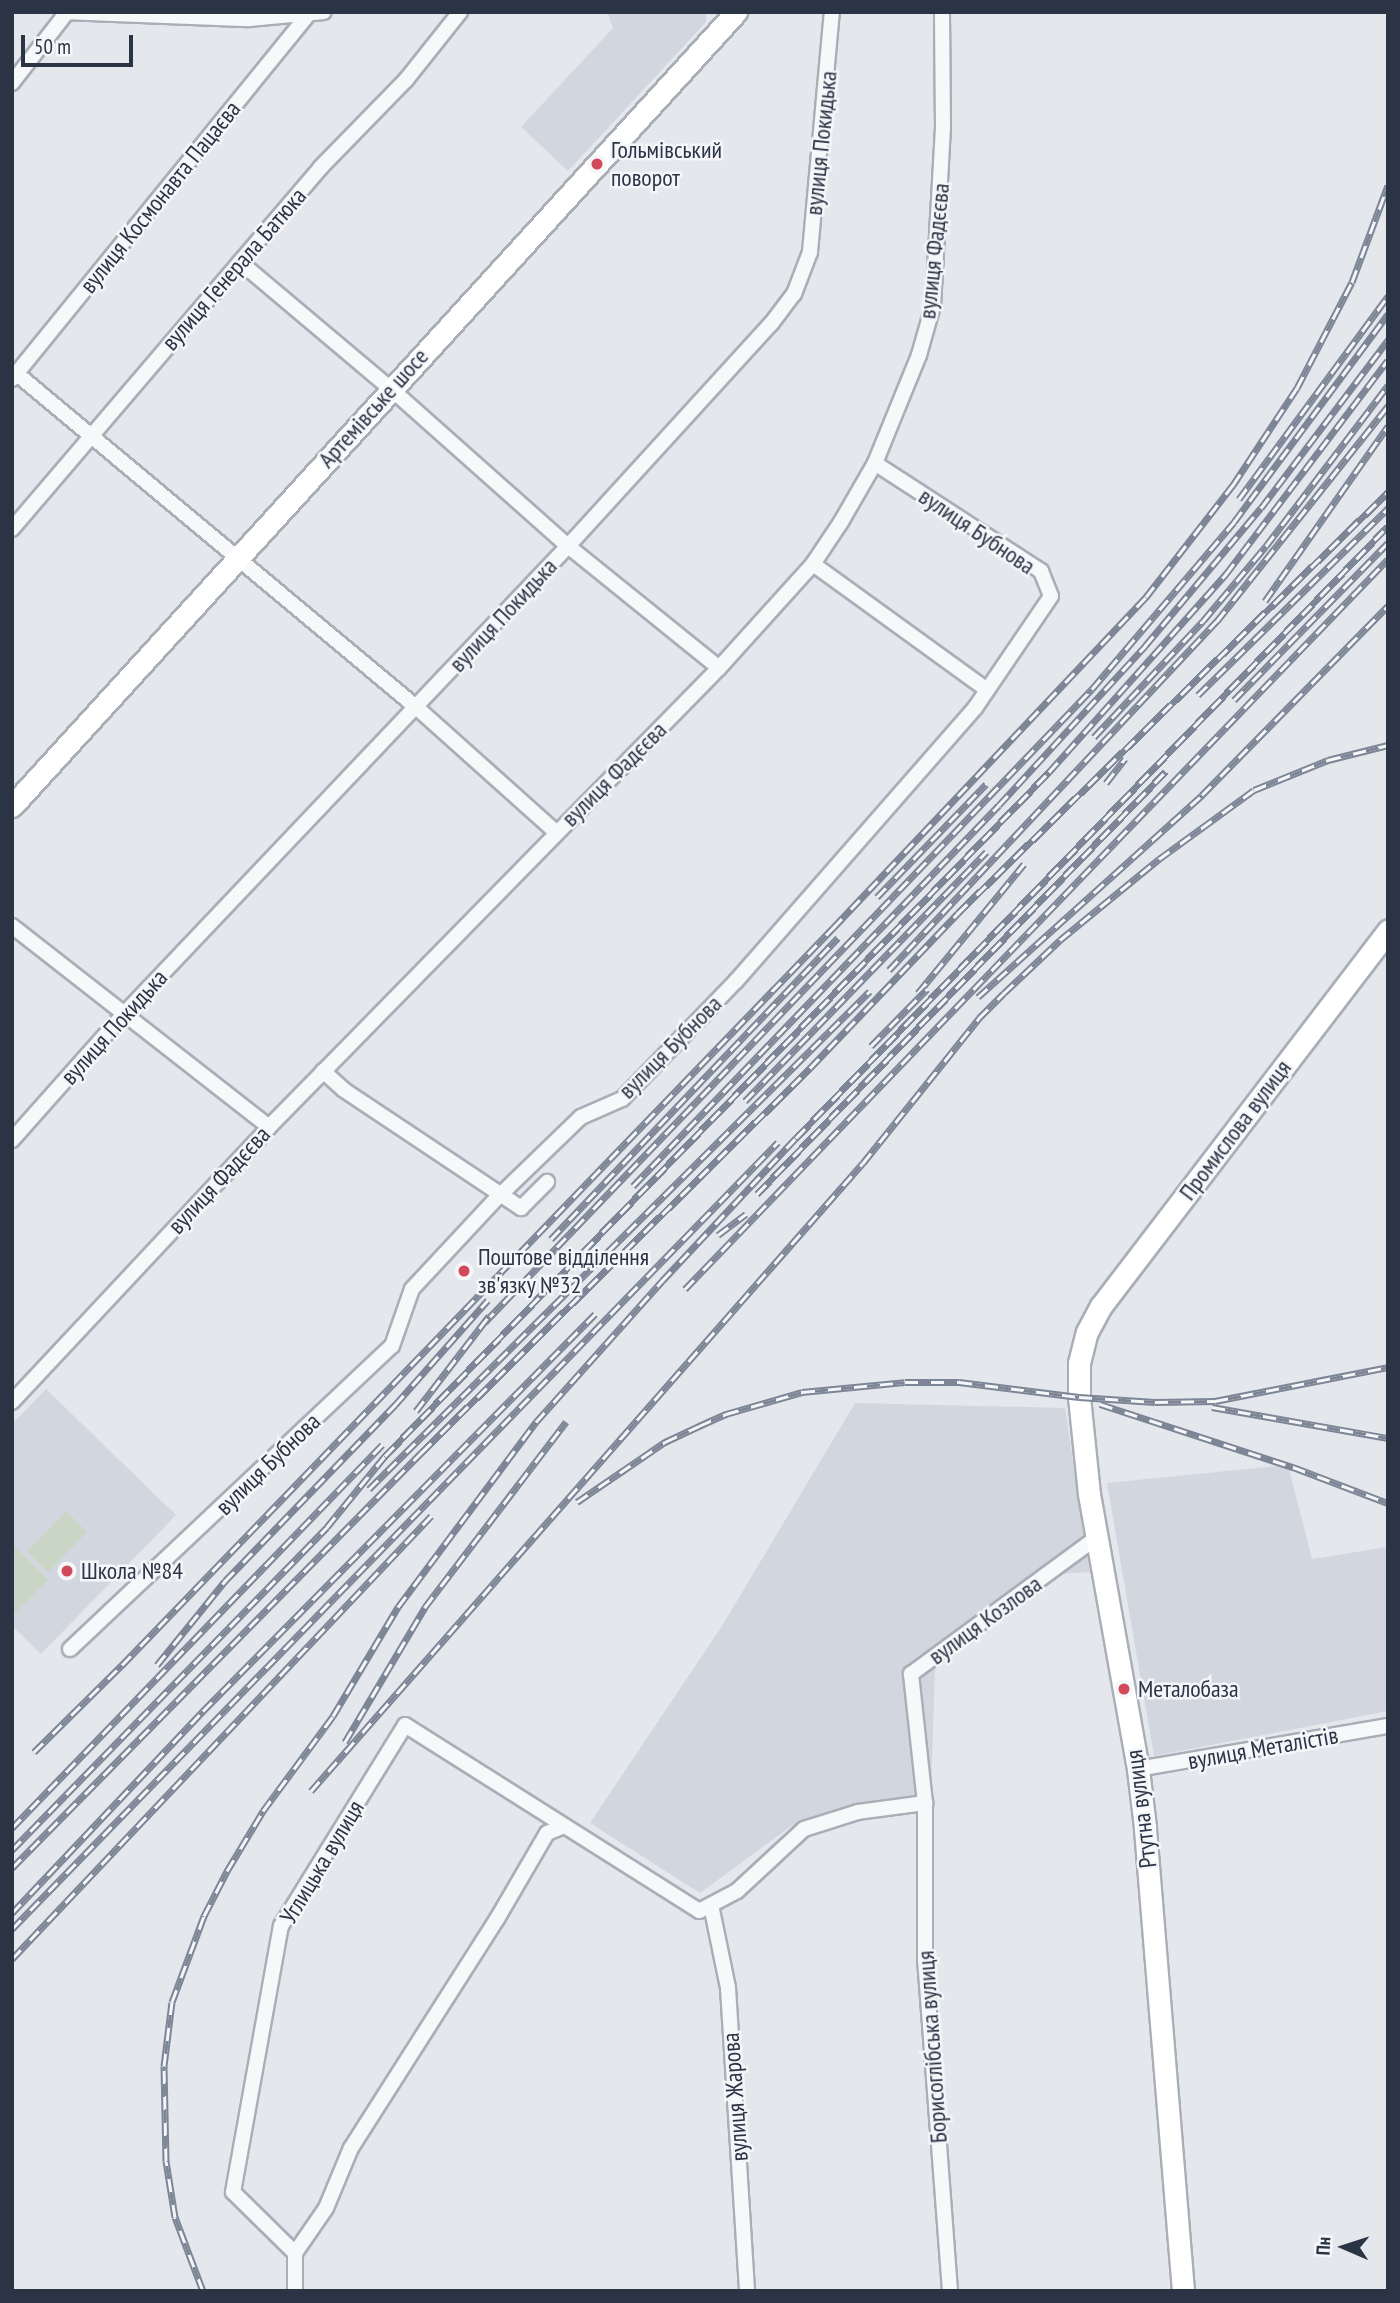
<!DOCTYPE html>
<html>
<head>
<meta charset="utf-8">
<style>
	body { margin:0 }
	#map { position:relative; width:1400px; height:2303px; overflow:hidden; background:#e4e7ec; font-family:"PT Sans Narrow",sans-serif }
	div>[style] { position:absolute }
	.built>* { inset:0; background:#d2d6de }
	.green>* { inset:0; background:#c9d6c5 }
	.roads { filter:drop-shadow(2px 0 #a9aeb7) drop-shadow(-2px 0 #a9aeb7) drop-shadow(0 2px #a9aeb7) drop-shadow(0 -2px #a9aeb7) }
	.street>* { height:14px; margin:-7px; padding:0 7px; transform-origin:7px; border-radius:7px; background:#f7f8fa }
	.secondary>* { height:21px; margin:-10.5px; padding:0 10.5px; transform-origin:10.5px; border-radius:10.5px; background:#fff }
	.rail>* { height:7px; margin-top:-3.5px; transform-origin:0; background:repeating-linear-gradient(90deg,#f4f6f9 0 13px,#7d8696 0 26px); box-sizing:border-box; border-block:2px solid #7d8696 }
	.dots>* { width:19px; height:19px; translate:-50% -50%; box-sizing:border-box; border:4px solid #f4f6f9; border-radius:50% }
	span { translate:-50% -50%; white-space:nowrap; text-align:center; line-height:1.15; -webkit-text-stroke:5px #f4f6f9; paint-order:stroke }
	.street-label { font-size:24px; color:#2b3445 }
	.poi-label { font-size:24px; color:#2b3445 }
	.left { translate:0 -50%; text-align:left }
	.frame { position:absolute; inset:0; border:14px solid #2b3445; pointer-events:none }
	.north { position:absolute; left:1309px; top:2212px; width:70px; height:70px; -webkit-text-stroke:5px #f4f6f9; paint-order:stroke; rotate:273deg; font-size:19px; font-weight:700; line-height:28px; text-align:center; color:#2b3445 }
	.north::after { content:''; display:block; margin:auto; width:24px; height:32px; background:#2b3445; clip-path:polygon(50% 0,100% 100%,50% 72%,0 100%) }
	.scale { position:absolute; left:21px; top:35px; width:112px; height:32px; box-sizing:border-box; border:4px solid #2b3445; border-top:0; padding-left:9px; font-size:21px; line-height:24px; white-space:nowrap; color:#2b3445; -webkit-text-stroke:5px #f4f6f9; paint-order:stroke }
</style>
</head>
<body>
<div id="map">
	<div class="built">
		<i style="clip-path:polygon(607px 12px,706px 12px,706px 22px,568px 171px,521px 127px,613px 28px)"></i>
		<i style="clip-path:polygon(46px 1389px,176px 1515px,41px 1654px,12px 1626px,12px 1424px)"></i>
		<i style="clip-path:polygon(855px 1403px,1065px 1408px,1090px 1572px,1031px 1576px,935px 1669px,931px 1792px,811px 1817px,794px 1824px,700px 1893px,590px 1823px,722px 1626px)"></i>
		<i style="clip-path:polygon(1288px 1465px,1312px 1559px,1388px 1547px,1388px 1711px,1154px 1756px,1107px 1483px)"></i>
	</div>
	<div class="green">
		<i style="clip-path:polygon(66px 1511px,87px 1532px,48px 1572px,27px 1551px)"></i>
		<i style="clip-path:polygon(12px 1544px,48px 1580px,16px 1612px,12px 1609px)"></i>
	</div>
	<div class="roads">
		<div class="street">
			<i style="left:63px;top:12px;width:186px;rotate:2.2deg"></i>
			<i style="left:249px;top:19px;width:75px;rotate:-5.3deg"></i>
			<i style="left:12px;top:83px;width:90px;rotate:-52.2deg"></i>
			<i style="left:240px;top:262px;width:197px;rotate:40.1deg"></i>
			<i style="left:391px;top:389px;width:237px;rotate:41.6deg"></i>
			<i style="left:568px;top:546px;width:194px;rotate:38.9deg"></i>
			<i style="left:17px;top:374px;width:520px;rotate:39.85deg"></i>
			<i style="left:416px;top:707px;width:188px;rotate:41.8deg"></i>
			<i style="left:12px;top:379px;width:469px;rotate:-50.9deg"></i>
			<i style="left:12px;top:529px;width:476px;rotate:-49.5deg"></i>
			<i style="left:321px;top:167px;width:122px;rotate:-45.7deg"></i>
			<i style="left:406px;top:80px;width:87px;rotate:-51.5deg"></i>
			<i style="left:813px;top:564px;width:215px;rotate:35.9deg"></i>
			<i style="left:12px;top:926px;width:326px;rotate:38deg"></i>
			<i style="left:323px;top:1071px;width:28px;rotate:42deg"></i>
			<i style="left:344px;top:1090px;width:213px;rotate:33.7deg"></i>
			<i style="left:521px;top:1208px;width:37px;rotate:-45deg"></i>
			<i style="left:12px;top:1140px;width:167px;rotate:-48.4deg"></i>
			<i style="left:123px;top:1015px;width:647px;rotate:-46.5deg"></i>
			<i style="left:568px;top:546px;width:301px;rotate:-47.6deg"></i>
			<i style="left:771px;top:324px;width:38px;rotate:-53deg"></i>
			<i style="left:794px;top:294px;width:45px;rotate:-69.1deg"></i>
			<i style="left:810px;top:252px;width:241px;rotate:-84.8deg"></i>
			<i style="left:12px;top:1402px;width:376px;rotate:-46.9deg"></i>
			<i style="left:269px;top:1127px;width:643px;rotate:-45.57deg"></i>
			<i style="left:719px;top:668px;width:140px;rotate:-47.9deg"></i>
			<i style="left:813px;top:564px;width:50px;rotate:-56.3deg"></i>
			<i style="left:841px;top:522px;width:68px;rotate:-60deg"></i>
			<i style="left:875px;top:463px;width:117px;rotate:-67.8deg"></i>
			<i style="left:919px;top:355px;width:51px;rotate:-74.1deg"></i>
			<i style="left:933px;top:306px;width:178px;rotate:-86.8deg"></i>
			<i style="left:943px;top:128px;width:116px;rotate:-90.5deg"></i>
			<i style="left:70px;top:1649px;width:442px;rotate:-43.3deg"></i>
			<i style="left:392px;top:1346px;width:60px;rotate:-70.7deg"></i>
			<i style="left:412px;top:1289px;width:123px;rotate:-47deg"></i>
			<i style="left:496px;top:1199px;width:118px;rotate:-44deg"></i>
			<i style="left:581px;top:1117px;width:45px;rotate:-23.7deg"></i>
			<i style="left:622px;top:1099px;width:164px;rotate:-46deg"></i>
			<i style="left:736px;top:981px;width:363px;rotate:-48.8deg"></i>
			<i style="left:975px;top:708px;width:135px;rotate:-55.8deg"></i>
			<i style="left:1051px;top:596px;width:27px;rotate:-112deg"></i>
			<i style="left:1041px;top:571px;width:198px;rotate:-147deg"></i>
			<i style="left:1138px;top:1769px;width:254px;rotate:-9.8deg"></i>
			<i style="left:711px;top:1905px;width:85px;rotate:78.4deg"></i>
			<i style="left:728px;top:1988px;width:304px;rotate:86.4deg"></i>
			<i style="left:295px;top:2253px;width:55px;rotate:-55.4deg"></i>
			<i style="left:326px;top:2208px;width:65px;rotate:-67.4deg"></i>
			<i style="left:351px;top:2148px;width:272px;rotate:-57.5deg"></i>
			<i style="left:497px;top:1919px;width:99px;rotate:-59.8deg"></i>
			<i style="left:547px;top:1833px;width:18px;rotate:-22deg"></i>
			<i style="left:295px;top:2291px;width:38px;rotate:-90deg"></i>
			<i style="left:295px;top:2253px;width:87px;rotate:-135.5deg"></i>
			<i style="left:233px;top:2192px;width:270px;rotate:-79.8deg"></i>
			<i style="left:281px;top:1926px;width:236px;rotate:-58.3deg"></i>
			<i style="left:405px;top:1725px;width:348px;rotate:32.3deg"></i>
			<i style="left:699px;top:1911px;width:43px;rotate:-27.8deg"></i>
			<i style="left:737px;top:1891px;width:91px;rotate:-42.8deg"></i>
			<i style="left:804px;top:1829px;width:57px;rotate:-17.5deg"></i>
			<i style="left:858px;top:1812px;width:68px;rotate:-7.7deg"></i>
			<i style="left:950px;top:2291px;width:332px;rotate:-94.3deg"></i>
			<i style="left:925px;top:1960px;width:157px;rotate:-90deg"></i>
			<i style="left:925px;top:1803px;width:130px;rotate:-96.2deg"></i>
			<i style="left:911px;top:1674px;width:230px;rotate:-36.3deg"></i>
		</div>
		<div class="secondary">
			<i style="left:12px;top:806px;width:1075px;rotate:-47.64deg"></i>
			<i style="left:1183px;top:2291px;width:466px;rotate:-94.7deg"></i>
			<i style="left:1145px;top:1827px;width:58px;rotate:-96.9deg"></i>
			<i style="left:1138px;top:1769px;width:279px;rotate:-100.1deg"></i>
			<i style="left:1089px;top:1494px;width:98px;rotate:-95.9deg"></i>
			<i style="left:1079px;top:1397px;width:34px;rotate:-90deg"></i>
			<i style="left:1079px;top:1363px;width:32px;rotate:-76deg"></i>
			<i style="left:1087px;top:1332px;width:30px;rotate:-62deg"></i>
			<i style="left:1101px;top:1306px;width:473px;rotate:-52.6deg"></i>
		</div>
	</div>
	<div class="rail">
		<i style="left:1239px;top:499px;width:252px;rotate:-53.7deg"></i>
		<i style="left:1265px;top:601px;width:214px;rotate:-54.9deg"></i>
		<i style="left:1198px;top:695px;width:267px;rotate:-44.5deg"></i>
		<i style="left:1234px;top:700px;width:220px;rotate:-45.6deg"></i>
		<i style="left:1094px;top:737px;width:159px;rotate:-46.8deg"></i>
		<i style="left:1203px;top:621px;width:98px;rotate:-50deg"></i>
		<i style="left:1266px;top:546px;width:202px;rotate:-52.8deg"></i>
		<i style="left:1106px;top:783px;width:31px;rotate:-52deg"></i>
		<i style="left:877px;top:897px;width:157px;rotate:-46deg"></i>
		<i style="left:889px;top:970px;width:479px;rotate:-46.8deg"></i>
		<i style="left:1217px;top:621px;width:275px;rotate:-51.5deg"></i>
		<i style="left:918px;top:993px;width:167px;rotate:-50.6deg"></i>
		<i style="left:978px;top:997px;width:302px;rotate:-42deg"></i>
		<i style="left:1202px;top:795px;width:265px;rotate:-45.5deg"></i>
		<i style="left:871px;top:1046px;width:80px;rotate:-45.5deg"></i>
		<i style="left:745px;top:1101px;width:347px;rotate:-45.9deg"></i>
		<i style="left:633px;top:1186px;width:528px;rotate:-46.15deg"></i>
		<i style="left:999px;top:805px;width:216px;rotate:-47.4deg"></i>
		<i style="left:1145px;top:646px;width:180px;rotate:-50deg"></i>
		<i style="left:1261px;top:508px;width:211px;rotate:-52.9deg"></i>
		<i style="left:757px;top:1194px;width:588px;rotate:-45.96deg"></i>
		<i style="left:718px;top:1235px;width:35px;rotate:-37deg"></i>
		<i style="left:551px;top:1239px;width:416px;rotate:-46.4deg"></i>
		<i style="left:685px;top:1289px;width:1013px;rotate:-46.08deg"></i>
		<i style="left:485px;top:1322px;width:877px;rotate:-46.2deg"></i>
		<i style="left:1092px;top:689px;width:219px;rotate:-49.6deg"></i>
		<i style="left:1234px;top:522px;width:259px;rotate:-53.5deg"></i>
		<i style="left:1100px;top:1404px;width:203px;rotate:18.1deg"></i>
		<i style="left:1293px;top:1467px;width:102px;rotate:20.8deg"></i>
		<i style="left:1212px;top:1407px;width:179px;rotate:10deg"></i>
		<i style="left:416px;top:1411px;width:120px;rotate:-52.5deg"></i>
		<i style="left:369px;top:1489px;width:706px;rotate:-44.83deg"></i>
		<i style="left:577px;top:1502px;width:107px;rotate:-34.3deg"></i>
		<i style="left:665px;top:1442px;width:38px;rotate:-25deg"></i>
		<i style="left:699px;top:1426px;width:30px;rotate:-24deg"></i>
		<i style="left:726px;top:1414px;width:79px;rotate:-16.1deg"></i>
		<i style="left:802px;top:1392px;width:103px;rotate:-5.5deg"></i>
		<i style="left:905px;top:1382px;width:54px"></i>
		<i style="left:959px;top:1382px;width:121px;rotate:7.1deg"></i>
		<i style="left:1079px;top:1397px;width:76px;rotate:3.8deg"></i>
		<i style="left:1155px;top:1402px;width:60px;rotate:-1deg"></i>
		<i style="left:1215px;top:1401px;width:176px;rotate:-11.1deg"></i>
		<i style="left:157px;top:1665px;width:108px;rotate:-51deg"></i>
		<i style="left:225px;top:1581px;width:245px;rotate:-46deg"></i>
		<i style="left:395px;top:1405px;width:140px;rotate:-48.5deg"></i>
		<i style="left:345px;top:1742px;width:157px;rotate:-59.3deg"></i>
		<i style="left:425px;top:1607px;width:233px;rotate:-52.7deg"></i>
		<i style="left:34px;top:1752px;width:124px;rotate:-44.7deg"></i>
		<i style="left:122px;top:1665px;width:1024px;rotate:-46.03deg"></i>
		<i style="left:833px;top:928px;width:456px;rotate:-46.6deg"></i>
		<i style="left:1146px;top:597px;width:142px;rotate:-52.2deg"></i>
		<i style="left:1233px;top:485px;width:116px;rotate:-56.6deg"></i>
		<i style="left:1297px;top:388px;width:119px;rotate:-62.6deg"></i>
		<i style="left:1352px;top:282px;width:103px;rotate:-69.6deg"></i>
		<i style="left:311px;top:1791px;width:836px;rotate:-48.69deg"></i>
		<i style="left:863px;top:1163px;width:186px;rotate:-51.3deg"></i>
		<i style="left:979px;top:1018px;width:35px;rotate:-45deg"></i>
		<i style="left:1004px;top:993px;width:77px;rotate:-43.4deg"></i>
		<i style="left:1060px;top:940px;width:128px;rotate:-39.3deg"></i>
		<i style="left:1159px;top:859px;width:117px;rotate:-36deg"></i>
		<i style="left:1254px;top:790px;width:80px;rotate:-22.1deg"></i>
		<i style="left:1328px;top:760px;width:62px;rotate:-14deg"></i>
		<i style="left:12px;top:1828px;width:533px;rotate:-45.99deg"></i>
		<i style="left:12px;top:1850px;width:451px;rotate:-45.7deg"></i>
		<i style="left:327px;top:1527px;width:92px;rotate:-50.8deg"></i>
		<i style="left:385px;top:1456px;width:953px;rotate:-45.85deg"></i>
		<i style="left:1049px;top:772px;width:266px;rotate:-48.2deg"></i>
		<i style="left:1226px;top:574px;width:268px;rotate:-52.9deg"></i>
		<i style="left:12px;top:1868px;width:584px;rotate:-45.42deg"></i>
		<i style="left:422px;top:1452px;width:546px;rotate:-44.7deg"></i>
		<i style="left:810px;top:1068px;width:214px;rotate:-46.3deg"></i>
		<i style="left:958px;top:913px;width:602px;rotate:-44.39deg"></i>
		<i style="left:12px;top:1913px;width:278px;rotate:-46.6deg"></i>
		<i style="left:203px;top:1711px;width:558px;rotate:-45.36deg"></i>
		<i style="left:12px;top:1929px;width:1098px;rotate:-45.77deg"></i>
		<i style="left:12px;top:1959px;width:610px;rotate:-46.59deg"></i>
		<i style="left:203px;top:2291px;width:79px;rotate:-110.7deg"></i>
		<i style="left:175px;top:2217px;width:57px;rotate:-99.1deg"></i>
		<i style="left:166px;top:2161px;width:95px;rotate:-91.2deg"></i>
		<i style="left:164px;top:2066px;width:64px;rotate:-82.9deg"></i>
		<i style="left:172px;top:2002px;width:92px;rotate:-69.6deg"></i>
		<i style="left:204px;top:1916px;width:51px;rotate:-62.9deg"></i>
		<i style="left:227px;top:1871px;width:70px;rotate:-59deg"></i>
		<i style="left:263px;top:1811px;width:118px;rotate:-53.6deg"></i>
		<i style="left:333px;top:1716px;width:127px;rotate:-59.2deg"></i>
		<i style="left:398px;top:1607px;width:231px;rotate:-53.3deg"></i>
		<i style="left:536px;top:1422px;width:189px;rotate:-48.2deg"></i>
		<i style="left:662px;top:1281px;width:196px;rotate:-46.9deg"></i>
		<i style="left:796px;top:1138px;width:851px;rotate:-45.95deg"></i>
	</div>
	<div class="dots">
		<i style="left:597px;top:164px;background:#d1495b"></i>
		<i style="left:464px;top:1271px;background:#d1495b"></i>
		<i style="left:67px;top:1571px;background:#d1495b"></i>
		<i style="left:1124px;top:1689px;background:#d1495b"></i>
	</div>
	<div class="street-label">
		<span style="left:821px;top:143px;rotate:-84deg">вулиця Покидька</span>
		<span style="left:160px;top:197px;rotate:-51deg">вулиця Космонавта Пацаєва</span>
		<span style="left:934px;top:251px;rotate:-84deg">вулиця Фадєєва</span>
		<span style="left:234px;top:269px;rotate:-49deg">вулиця Генерала Батюка</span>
		<span style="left:373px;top:408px;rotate:-48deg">Артемівське шосе</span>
		<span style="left:977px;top:531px;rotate:34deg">вулиця Бубнова</span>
		<span style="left:503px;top:615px;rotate:-47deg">вулиця Покидька</span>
		<span style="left:614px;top:774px;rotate:-45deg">вулиця Фадєєва</span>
		<span style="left:114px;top:1027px;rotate:-48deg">вулиця Покидька</span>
		<span style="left:670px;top:1047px;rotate:-45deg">вулиця Бубнова</span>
		<span style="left:1235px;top:1130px;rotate:-53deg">Промислова вулиця</span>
		<span style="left:219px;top:1180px;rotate:-47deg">вулиця Фадєєва</span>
		<span style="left:268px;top:1464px;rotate:-44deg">вулиця Бубнова</span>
		<span style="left:985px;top:1620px;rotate:-36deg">вулиця Козлова</span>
		<span style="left:1263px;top:1748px;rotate:-10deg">вулиця Металістів</span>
		<span style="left:1141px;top:1809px;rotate:-97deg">Ртутна вулиця</span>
		<span style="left:322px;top:1862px;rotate:-59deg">Углицька вулиця</span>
		<span style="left:932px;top:2047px;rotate:-94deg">Борисоглібська вулиця</span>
		<span style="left:735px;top:2097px;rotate:-94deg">вулиця Жарова</span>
	</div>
	<div class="poi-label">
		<span class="left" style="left:611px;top:164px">Гольмівський<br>поворот</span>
		<span class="left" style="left:478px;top:1271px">Поштове відділення<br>зв'язку №32</span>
		<span class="left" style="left:81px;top:1571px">Школа №84</span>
		<span class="left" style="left:1138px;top:1689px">Металобаза</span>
	</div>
	<div class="frame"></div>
	<div class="north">Пн</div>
	<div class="scale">50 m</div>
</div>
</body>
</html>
